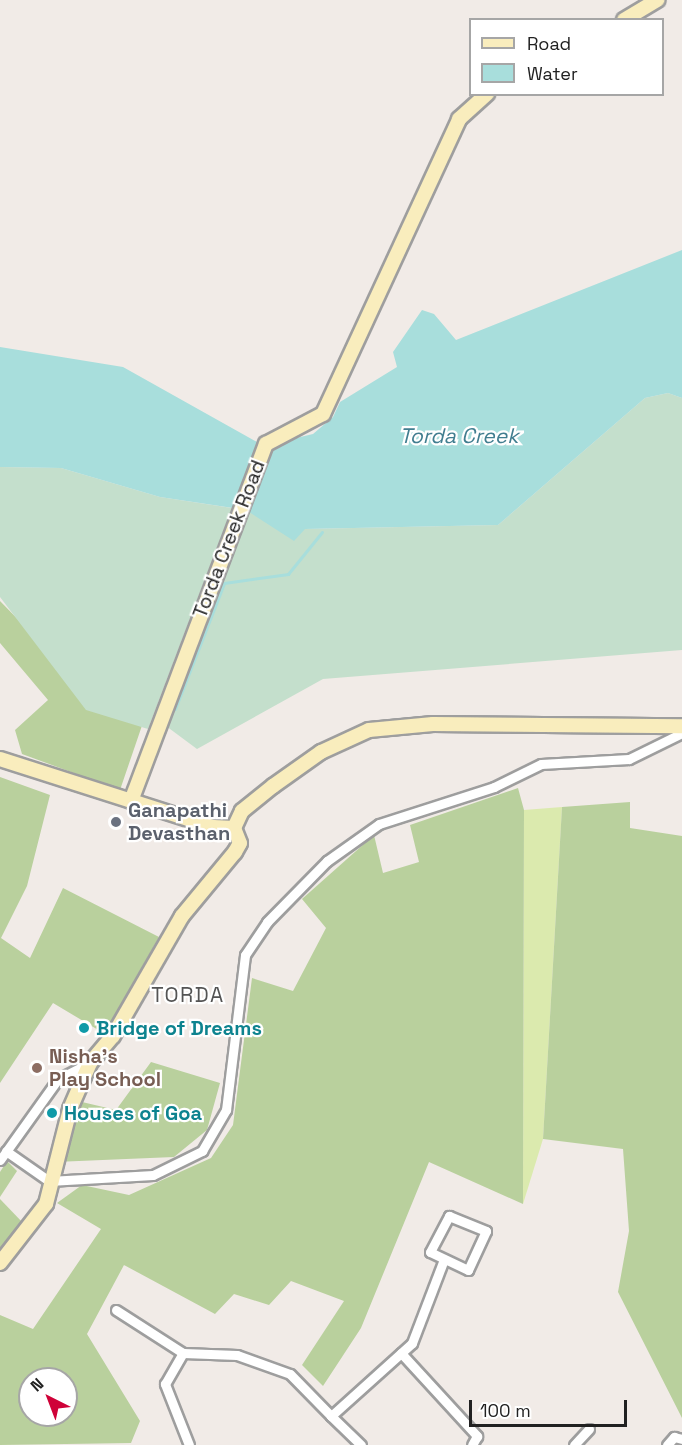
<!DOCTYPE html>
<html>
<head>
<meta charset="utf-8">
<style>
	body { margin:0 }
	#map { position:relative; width:682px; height:1445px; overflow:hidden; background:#f1ebe7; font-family:"Space Grotesk",sans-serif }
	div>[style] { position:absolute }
	.grass>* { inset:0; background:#dbeaae }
	.forest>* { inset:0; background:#b9d09d }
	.wetland>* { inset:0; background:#c4dfcc }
	.water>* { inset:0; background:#a8dedc }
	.stream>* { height:3px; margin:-1.5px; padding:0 1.5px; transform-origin:1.5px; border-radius:1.5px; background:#a8dedc }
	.roads { filter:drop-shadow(2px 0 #9e9e9e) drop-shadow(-2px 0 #9e9e9e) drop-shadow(0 2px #9e9e9e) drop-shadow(0 -2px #9e9e9e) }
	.street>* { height:9px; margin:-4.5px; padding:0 4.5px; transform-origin:4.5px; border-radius:4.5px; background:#fff }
	.secondary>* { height:14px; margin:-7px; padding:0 7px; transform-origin:7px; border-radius:7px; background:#f9edbd }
	.dots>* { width:16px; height:16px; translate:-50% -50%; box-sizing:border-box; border:3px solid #fff; border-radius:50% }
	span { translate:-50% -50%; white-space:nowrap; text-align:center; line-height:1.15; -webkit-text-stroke:4.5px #fff; paint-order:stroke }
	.street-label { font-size:20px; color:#212121 }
	.worship-label { font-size:20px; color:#5b616d; font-weight:700 }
	.left { translate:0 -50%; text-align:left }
	.culture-label { font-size:20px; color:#0d838f; font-weight:700 }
	.education-label { font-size:20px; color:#785e54; font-weight:700 }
	.water-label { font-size:21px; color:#417e90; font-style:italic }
	.neighbourhood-label { font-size:21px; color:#545454; letter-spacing:1.5px }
	.legend { position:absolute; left:469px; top:18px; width:195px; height:78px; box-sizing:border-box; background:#fff; border:2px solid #a6a6a6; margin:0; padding:8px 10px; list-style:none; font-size:18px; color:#212121 }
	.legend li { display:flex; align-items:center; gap:12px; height:30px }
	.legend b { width:30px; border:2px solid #a6a6a6 }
	.north { position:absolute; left:18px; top:1367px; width:60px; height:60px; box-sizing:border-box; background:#fff; border:2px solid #a6a6a6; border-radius:50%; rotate:318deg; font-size:16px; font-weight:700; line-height:24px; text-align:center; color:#212121 }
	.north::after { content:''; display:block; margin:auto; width:21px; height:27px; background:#cf0238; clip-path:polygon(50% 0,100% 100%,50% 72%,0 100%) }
	.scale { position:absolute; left:469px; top:1400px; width:158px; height:27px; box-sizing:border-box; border:3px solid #212121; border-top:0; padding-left:8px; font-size:18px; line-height:21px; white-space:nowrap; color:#212121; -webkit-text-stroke:4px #fff; paint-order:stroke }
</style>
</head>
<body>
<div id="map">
	<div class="grass">
		<i style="clip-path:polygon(562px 807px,543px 1139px,523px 1204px,524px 810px)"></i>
	</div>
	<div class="forest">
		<i style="clip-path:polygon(0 601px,79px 682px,148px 708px,120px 790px,22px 754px,15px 730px,48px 700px,0 643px)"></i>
		<i style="clip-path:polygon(0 777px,50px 795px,27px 886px,1px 938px,30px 958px,63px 888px,159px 937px,105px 1034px,53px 1003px,0 1083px)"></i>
		<i style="clip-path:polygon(evenodd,518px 788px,524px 810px,523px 1204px,429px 1162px,361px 1328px,323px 1386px,302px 1365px,344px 1301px,291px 1281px,269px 1305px,234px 1294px,215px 1314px,124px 1265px,87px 1334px,140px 1421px,131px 1443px,0 1445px,0 1315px,33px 1329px,101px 1229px,57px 1203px,82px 1185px,129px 1195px,211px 1158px,233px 1125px,252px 978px,293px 991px,326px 928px,302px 899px,374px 835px,383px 873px,419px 862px,410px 825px,518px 788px,30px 1379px,66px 1379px,66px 1415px,30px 1415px,30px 1379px)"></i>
		<i style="clip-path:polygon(630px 802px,630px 828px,682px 836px,682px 1418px,618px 1292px,629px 1231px,623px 1149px,543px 1139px,562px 807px)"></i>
		<i style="clip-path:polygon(151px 1062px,220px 1083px,207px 1130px,174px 1157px,55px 1162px,82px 1102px,116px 1110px)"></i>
		<i style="clip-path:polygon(7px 1161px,17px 1171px,0 1197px,0 1172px)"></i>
		<i style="clip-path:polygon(0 1199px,24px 1224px,0 1254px)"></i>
	</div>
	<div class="wetland">
		<i style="clip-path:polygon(668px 393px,682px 398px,682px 650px,323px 679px,197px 749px,166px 726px,246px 510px,305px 529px,498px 525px,645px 398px)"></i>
		<i style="clip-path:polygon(0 467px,61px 468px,160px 497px,232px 508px,148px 729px,86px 710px,0 597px)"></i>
	</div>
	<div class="water">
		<i style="clip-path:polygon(682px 250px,682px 398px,668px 393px,645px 398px,498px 525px,305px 529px,294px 541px,246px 510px,160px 497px,61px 468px,0 467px,0 347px,123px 367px,257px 442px,250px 466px,261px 470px,275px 443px,313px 434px,333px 417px,340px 402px,397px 367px,393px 352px,422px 310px,434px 314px,456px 340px)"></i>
	</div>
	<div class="stream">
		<i style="left:175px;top:709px;width:135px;rotate:-68.7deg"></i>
		<i style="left:224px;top:583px;width:65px;rotate:-8deg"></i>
		<i style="left:288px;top:574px;width:54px;rotate:-51deg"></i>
	</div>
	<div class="roads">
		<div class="street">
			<i style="left:6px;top:1151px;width:52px;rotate:34.9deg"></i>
			<i style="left:49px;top:1181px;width:104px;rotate:-3.3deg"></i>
			<i style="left:153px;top:1175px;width:55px;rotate:-26.1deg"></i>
			<i style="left:202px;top:1151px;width:48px;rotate:-59.7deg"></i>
			<i style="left:226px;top:1110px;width:156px;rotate:-83deg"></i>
			<i style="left:245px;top:955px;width:40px;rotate:-56deg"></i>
			<i style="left:267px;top:922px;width:86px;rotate:-45.5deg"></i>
			<i style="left:327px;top:861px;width:64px;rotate:-35.4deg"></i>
			<i style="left:379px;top:824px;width:121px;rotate:-17.8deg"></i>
			<i style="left:494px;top:787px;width:52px;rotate:-26.1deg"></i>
			<i style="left:541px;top:764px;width:88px;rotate:-3.3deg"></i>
			<i style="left:629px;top:759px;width:59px;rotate:-26.1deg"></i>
			<i style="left:0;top:1160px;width:100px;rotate:-54.4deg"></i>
			<i style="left:58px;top:1079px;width:36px;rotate:-27deg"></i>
			<i style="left:449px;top:1216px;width:40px;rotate:22deg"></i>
			<i style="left:486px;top:1231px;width:43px;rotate:114.8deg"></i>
			<i style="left:468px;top:1270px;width:42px;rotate:-154.7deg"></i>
			<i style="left:430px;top:1252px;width:41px;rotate:-62.2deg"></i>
			<i style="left:116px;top:1310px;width:80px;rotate:32.7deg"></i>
			<i style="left:401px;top:1353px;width:113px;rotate:47.5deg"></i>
			<i style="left:477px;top:1436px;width:10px;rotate:119deg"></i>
			<i style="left:189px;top:1445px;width:66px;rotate:-111.5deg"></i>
			<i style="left:165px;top:1384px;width:36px;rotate:-60deg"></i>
			<i style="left:183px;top:1353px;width:54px;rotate:2.1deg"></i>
			<i style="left:237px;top:1355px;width:56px;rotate:19.7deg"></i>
			<i style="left:290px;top:1374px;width:59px;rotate:45.7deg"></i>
			<i style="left:361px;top:1445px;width:42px;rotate:-136deg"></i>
			<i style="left:331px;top:1416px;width:109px;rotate:-42deg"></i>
			<i style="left:412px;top:1343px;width:87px;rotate:-69.1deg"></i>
			<i style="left:574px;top:1445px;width:22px;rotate:-47deg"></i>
			<i style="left:667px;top:1445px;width:11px;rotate:-49deg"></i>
			<i style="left:674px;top:1437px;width:8px;rotate:14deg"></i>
		</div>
		<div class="secondary">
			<i style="left:624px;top:20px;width:39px;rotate:-31deg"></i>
			<i style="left:0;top:759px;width:224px;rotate:17.7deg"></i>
			<i style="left:213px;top:827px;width:21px;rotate:3deg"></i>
			<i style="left:131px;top:801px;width:382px;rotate:-69.3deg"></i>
			<i style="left:266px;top:444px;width:64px;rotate:-27.8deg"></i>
			<i style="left:323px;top:414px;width:325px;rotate:-65.2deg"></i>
			<i style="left:459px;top:119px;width:38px;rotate:-42deg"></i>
			<i style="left:0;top:1263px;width:75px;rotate:-52.1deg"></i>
			<i style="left:46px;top:1204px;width:98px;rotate:-75.8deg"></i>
			<i style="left:70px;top:1109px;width:50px;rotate:-66.5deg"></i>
			<i style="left:90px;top:1063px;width:35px;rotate:-50deg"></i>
			<i style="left:113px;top:1036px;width:138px;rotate:-60.1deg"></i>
			<i style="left:182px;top:916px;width:83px;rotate:-50.4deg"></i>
			<i style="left:235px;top:852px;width:10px;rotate:-61deg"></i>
			<i style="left:240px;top:843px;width:16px;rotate:-112deg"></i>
			<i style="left:234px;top:828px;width:19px;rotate:-65deg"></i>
			<i style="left:242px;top:811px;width:40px;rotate:-39deg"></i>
			<i style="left:273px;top:786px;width:59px;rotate:-35.3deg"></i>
			<i style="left:321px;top:752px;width:53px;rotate:-24.6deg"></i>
			<i style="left:369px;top:730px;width:64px;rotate:-5.4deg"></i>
			<i style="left:433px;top:724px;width:249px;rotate:0.5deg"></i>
		</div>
	</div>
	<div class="dots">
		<i style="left:116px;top:822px;background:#6b7280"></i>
		<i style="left:84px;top:1028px;background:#0f9aa8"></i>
		<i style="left:37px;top:1068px;background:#8d6e63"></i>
		<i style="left:52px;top:1113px;background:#0f9aa8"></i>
	</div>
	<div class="street-label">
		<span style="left:229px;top:539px;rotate:-69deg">Torda Creek Road</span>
	</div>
	<div class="worship-label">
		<span class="left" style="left:128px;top:822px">Ganapathi<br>Devasthan</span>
	</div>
	<div class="culture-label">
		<span class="left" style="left:96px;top:1028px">Bridge of Dreams</span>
		<span class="left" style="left:64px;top:1113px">Houses of Goa</span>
	</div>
	<div class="education-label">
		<span class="left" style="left:49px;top:1068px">Nisha's<br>Play School</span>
	</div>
	<div class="water-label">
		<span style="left:459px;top:436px">Torda Creek</span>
	</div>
	<div class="neighbourhood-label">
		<span style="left:188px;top:995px">TORDA</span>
	</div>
	<ul class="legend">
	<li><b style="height:8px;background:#f9edbd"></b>Road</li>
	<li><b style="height:16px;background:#a8dedc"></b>Water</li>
	</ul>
	<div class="north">N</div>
	<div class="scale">100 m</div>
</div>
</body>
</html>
